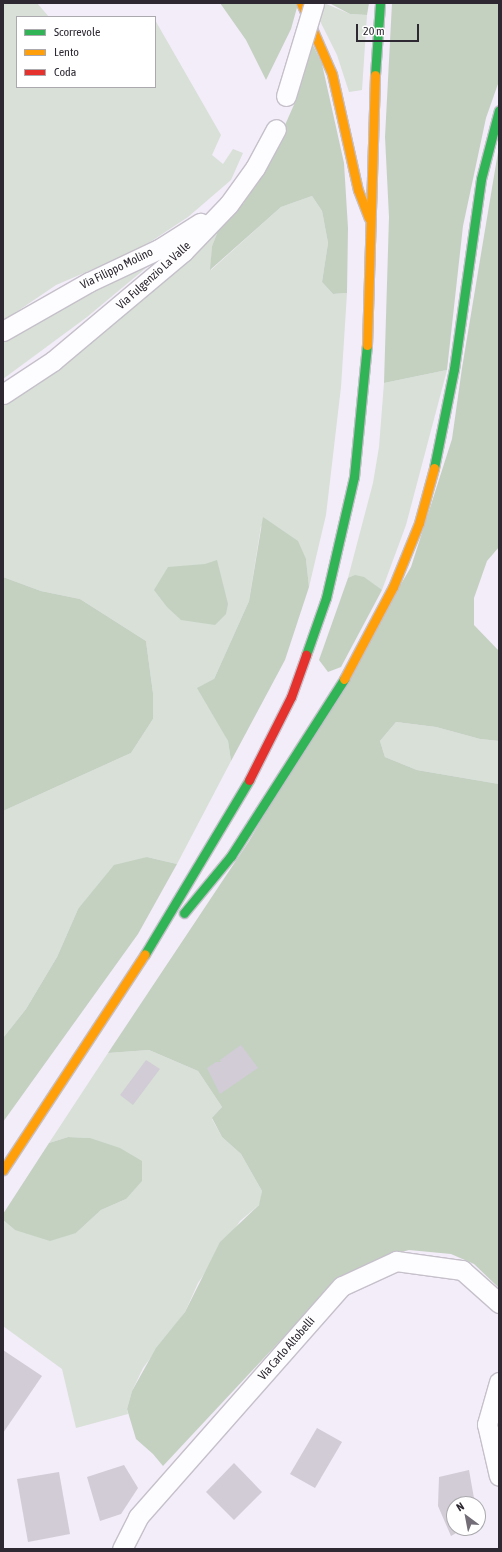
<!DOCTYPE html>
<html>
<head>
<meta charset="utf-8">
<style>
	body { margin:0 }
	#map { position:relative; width:502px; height:1552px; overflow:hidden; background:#f3ecf9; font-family:"Asap Condensed",sans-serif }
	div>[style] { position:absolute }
	.green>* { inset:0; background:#d8e0d7 }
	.forest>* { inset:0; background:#c4d1c1 }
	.building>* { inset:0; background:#d1ccd6 }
	.roads { filter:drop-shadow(1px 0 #c5c0ca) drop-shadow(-1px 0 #c5c0ca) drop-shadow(0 1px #c5c0ca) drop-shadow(0 -1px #c5c0ca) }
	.street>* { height:19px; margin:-9.5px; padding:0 9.5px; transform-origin:9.5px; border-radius:9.5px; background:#fdfcfe }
	.fast>* { height:9px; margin:-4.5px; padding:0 4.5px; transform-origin:4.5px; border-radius:4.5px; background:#30b455 }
	.slow>* { height:9px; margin:-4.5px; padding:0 4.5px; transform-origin:4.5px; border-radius:4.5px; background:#ff9f0a }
	.jam>* { height:9px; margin:-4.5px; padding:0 4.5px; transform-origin:4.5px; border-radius:4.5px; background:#e5322d }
	.bridges { filter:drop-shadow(1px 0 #c5c0ca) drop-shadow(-1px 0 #c5c0ca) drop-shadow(0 1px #c5c0ca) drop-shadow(0 -1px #c5c0ca) }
	.street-bridge>* { height:19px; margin:-9.5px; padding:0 9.5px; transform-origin:9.5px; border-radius:9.5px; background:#fdfcfe }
	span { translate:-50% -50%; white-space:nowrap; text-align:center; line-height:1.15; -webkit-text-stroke:3px #fff; paint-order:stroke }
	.street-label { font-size:12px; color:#2d2831 }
	.frame { position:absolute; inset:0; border:4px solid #2d2831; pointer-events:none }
	.legend { position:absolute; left:16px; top:16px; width:140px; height:72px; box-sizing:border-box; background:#fff; border:1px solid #aba9ad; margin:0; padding:5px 7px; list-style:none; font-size:12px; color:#2d2831 }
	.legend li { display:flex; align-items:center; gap:8px; height:20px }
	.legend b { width:20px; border:1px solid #aba9ad }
	.north { position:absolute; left:446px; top:1496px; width:40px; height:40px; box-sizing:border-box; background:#fff; border:1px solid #aba9ad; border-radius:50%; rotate:328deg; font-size:11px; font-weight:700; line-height:16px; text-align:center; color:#2d2831 }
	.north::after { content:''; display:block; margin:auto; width:14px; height:18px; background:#726d77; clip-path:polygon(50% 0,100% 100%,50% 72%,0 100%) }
	.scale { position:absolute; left:356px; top:24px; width:63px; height:18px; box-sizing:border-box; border:2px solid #2d2831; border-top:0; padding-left:5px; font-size:12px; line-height:14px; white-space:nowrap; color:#2d2831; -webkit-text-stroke:3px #fff; paint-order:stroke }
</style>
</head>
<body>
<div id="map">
	<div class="green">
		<i style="clip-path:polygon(3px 3px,37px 3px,49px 17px,17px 17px,17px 87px,155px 87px,155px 20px,221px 135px,212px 155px,223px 164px,233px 149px,243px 153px,231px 180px,188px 217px,138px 250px,56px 285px,3px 321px)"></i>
		<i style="clip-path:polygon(324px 3px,350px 14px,367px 15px,362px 90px,349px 92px,337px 55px,320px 21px)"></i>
		<i style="clip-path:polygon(312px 196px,322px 211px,328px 243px,322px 282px,333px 294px,347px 293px,341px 387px,326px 515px,309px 587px,306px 559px,261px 526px,249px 601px,214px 679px,215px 715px,228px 741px,231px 761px,177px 864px,147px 857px,78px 909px,57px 957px,26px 1009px,3px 1038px,3px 811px,131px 753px,153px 719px,153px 693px,146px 641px,80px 599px,41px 591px,3px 577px,3px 401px,163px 279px,218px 231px,212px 246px,211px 270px,281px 207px)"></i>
		<i style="clip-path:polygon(176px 243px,87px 317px,3px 379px,3px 336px)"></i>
		<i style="clip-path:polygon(447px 370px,406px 525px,382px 590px,348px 578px,373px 483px,379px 447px,384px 383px)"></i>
		<i style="clip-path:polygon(396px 722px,436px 727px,480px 739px,499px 741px,499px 784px,417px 770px,385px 757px,380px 741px)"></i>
		<i style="clip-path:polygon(149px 1050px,198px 1071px,222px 1107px,212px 1119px,222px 1137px,241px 1154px,262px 1191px,260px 1204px,240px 1221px,198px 1283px,185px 1312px,143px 1368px,132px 1391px,127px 1409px,128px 1414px,76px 1428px,62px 1369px,3px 1326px,3px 1220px,15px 1230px,76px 1233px,101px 1210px,126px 1199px,90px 1138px,68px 1137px,49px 1143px,108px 1053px)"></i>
	</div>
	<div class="forest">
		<i style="clip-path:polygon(220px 3px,298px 4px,291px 29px,266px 80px,246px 40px)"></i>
		<i style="clip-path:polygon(329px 3px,369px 3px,367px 15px,350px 14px)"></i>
		<i style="clip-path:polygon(392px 3px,499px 3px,499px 81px,486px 118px,463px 226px,447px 370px,384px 383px,389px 217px,385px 137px)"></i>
		<i style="clip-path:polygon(312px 43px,322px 64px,344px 163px,348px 228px,347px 293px,333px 294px,322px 282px,328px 243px,322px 211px,312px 196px,281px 207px,210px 270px,212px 246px,218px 231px,243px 204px,264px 173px,296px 100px)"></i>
		<i style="clip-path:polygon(499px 146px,499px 547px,487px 561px,474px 598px,474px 625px,499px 651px,499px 741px,480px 739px,436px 727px,396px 722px,380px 741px,385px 757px,417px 770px,499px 784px,499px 1288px,474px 1264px,451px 1254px,409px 1250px,380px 1258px,321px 1297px,163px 1466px,153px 1454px,136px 1439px,127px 1409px,132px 1391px,156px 1348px,185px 1312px,220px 1242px,259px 1205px,262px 1191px,241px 1154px,222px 1137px,212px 1118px,222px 1107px,198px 1071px,149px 1050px,108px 1053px,249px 841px,411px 567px,452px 439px,462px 368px)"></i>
		<i style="clip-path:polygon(263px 517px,298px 541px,306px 559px,309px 587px,285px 660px,231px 761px,228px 741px,197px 688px,214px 679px,249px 601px)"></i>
		<i style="clip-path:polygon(217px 560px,228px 604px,226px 614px,215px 625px,181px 620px,167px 607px,154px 590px,168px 567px,205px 564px)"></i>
		<i style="clip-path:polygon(355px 575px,364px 577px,382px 590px,341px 667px,328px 672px,319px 660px,348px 578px)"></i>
		<i style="clip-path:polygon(3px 577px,41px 591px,80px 599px,146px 641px,153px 693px,153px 719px,131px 753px,3px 811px)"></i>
		<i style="clip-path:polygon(147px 857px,177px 864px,138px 934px,3px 1122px,3px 1038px,26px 1009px,57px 957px,78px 909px,114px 865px)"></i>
		<i style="clip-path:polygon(68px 1137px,90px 1138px,120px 1148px,142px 1161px,142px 1181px,126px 1199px,101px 1210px,76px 1233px,50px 1241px,15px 1230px,3px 1220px,3px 1214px,49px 1143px)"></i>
	</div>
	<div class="building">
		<i style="clip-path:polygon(241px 1045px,258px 1068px,220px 1094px,207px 1068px,216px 1062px,221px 1062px,220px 1060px)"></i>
		<i style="clip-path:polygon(146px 1060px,160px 1069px,133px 1105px,120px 1095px)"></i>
		<i style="clip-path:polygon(3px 1350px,42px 1376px,3px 1433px)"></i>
		<i style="clip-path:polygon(317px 1428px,342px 1442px,315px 1488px,290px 1474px)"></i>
		<i style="clip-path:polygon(234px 1463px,262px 1492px,234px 1520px,206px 1492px)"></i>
		<i style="clip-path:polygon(124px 1465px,138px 1488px,121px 1514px,100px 1521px,87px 1477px)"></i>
		<i style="clip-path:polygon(469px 1470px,475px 1504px,454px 1504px,454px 1528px,465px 1528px,451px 1536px,438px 1506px,439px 1477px)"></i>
		<i style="clip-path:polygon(59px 1472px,70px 1534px,28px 1542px,17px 1479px)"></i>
	</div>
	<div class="roads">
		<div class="street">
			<i style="left:3px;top:331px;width:99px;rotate:-29.7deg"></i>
			<i style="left:89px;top:282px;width:77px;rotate:-25.2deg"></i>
			<i style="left:159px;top:249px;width:49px;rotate:-32.4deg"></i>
			<i style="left:3px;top:394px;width:60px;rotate:-33.4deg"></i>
			<i style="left:53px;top:361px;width:170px;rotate:-40deg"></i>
			<i style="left:183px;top:252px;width:66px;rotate:-46.2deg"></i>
			<i style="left:229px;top:204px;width:44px;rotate:-54.2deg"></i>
			<i style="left:255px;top:168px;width:44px;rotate:-61.7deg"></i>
			<i style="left:499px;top:1382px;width:44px;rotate:105.9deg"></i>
			<i style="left:487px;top:1424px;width:53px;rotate:77deg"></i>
			<i style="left:122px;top:1549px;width:36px;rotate:-63deg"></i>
			<i style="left:138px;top:1517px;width:308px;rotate:-48.6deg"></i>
			<i style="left:342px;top:1286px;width:60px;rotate:-24.8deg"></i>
			<i style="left:396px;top:1261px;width:67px;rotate:7.8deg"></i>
			<i style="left:462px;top:1270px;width:50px;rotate:41.7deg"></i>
		</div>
		<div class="fast">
			<i style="left:375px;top:75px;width:72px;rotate:-86deg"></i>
			<i style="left:434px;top:468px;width:101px;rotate:-78.6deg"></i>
			<i style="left:454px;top:369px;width:192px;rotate:-81.9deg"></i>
			<i style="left:481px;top:179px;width:71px;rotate:-75.4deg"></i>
			<i style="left:306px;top:655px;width:60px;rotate:-70.7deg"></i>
			<i style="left:326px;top:598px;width:124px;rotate:-77deg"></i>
			<i style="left:354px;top:477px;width:133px;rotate:-84.4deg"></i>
			<i style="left:184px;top:913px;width:74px;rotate:-50.5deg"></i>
			<i style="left:231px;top:856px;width:210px;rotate:-57.4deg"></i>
			<i style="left:145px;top:954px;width:203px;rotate:-59.1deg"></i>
		</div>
		<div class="slow">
			<i style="left:301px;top:3px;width:77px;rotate:66.4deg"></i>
			<i style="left:332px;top:74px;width:119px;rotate:77.4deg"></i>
			<i style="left:358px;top:190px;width:30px;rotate:69deg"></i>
			<i style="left:367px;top:345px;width:270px;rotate:-88.3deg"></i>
			<i style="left:344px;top:679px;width:104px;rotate:-62deg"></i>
			<i style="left:393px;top:587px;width:69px;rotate:-67.9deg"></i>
			<i style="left:419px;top:523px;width:57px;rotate:-74.7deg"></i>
			<i style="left:3px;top:1170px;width:258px;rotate:-56.7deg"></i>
		</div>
		<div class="jam">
			<i style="left:249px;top:780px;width:93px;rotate:-63.2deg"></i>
			<i style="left:291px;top:697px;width:45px;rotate:-70.3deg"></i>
		</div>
	</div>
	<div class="bridges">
		<div class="street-bridge">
			<i style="left:286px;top:96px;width:97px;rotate:-73.2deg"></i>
		</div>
	</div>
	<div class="street-label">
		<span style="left:117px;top:269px;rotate:-26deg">Via Filippo Molino</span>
		<span style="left:154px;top:276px;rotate:-42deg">Via Fulgenzio La Valle</span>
		<span style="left:287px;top:1349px;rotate:-49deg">Via Carlo Altobelli</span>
	</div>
	<div class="frame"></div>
	<ul class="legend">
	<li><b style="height:5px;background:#30b455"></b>Scorrevole</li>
	<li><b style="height:5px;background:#ff9f0a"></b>Lento</li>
	<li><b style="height:5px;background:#e5322d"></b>Coda</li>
	</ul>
	<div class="north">N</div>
	<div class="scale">20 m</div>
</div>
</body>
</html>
